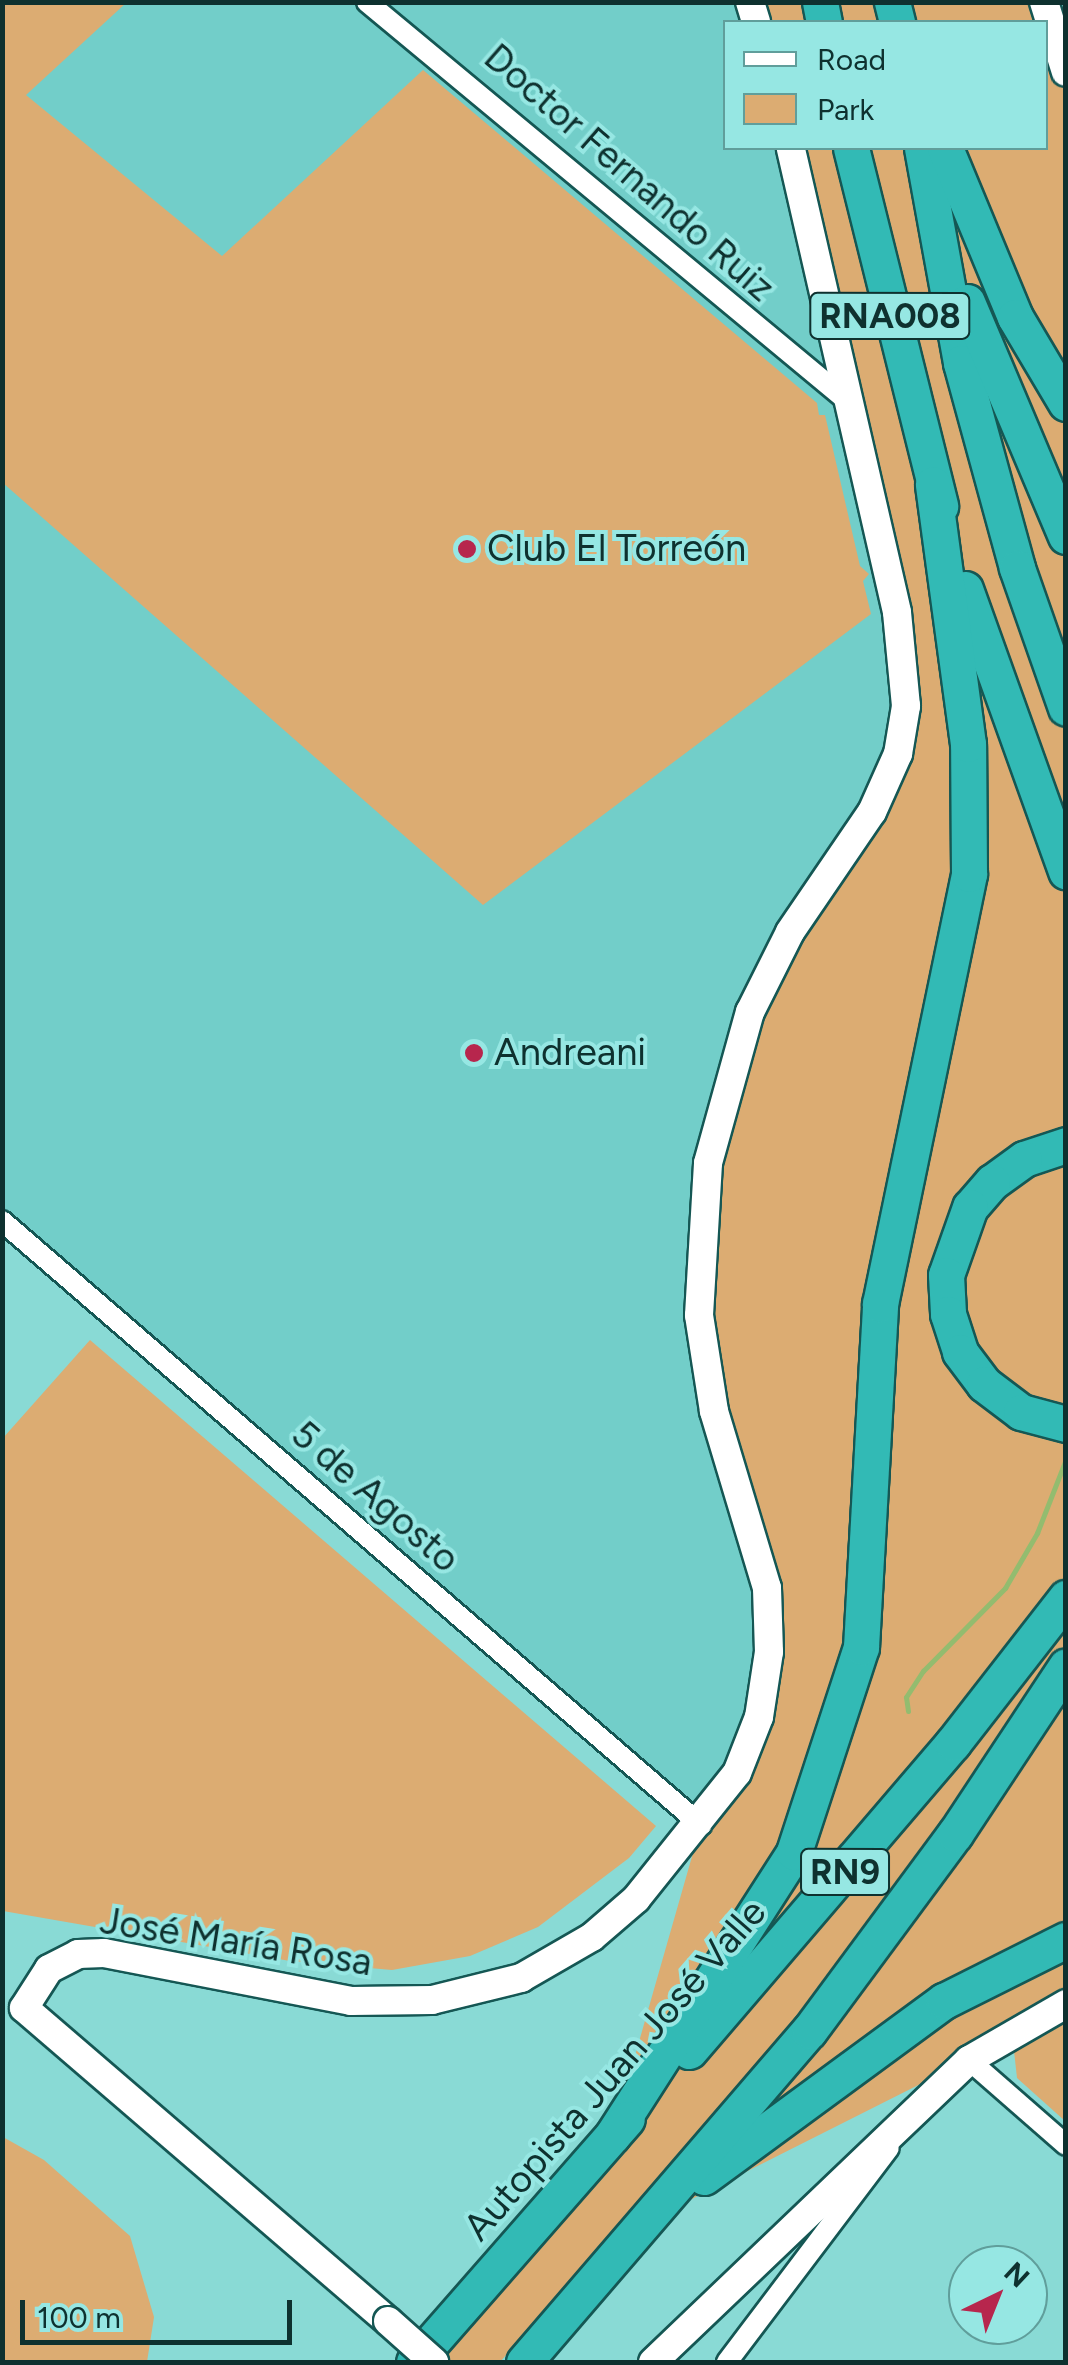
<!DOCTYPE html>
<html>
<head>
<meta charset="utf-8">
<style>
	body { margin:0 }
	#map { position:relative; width:1068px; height:2365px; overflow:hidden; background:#89dad5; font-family:Figtree,sans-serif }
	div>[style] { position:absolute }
	.built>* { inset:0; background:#72cec9 }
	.green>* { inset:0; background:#dcac72 }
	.stream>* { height:5px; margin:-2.5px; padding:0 2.5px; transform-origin:2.5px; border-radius:2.5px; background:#93bc6f }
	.roads { filter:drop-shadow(2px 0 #155754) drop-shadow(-2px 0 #155754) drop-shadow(0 2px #155754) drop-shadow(0 -2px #155754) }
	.minor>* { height:20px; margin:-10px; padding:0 10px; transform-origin:10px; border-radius:10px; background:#fff }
	.secondary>* { height:28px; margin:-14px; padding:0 14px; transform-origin:14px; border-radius:14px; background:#fff }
	.motorway>* { height:35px; margin:-17.5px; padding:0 17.5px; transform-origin:17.5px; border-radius:17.5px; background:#32bab5 }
	.bridges { filter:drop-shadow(2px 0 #155754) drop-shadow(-2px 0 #155754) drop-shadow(0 2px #155754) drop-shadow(0 -2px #155754) }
	.secondary-bridge>* { height:28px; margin:-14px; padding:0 14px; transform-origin:14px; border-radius:14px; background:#fff }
	.dots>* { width:28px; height:28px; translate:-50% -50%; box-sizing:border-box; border:5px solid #96e7e3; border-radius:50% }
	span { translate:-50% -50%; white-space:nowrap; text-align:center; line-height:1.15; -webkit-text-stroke:8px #96e7e3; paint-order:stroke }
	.shield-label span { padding:2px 8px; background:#96e7e3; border:2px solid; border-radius:8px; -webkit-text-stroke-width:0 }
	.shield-label { font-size:35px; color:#0e312f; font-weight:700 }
	.street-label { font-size:38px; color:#0e312f }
	.poi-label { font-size:38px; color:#0e312f }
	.left { translate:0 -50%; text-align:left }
	.frame { position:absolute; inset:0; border:5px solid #0e312f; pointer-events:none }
	.legend { position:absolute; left:723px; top:20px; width:325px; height:130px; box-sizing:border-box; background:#96e7e3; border:2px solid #609e9b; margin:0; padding:12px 18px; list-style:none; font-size:30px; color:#0e312f }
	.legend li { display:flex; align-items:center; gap:20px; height:50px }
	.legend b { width:50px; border:2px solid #609e9b }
	.north { position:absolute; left:948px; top:2245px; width:100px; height:100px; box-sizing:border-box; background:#96e7e3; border:2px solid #609e9b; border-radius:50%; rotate:43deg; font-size:28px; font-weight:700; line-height:40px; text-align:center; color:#0e312f }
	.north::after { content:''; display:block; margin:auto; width:35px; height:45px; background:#b7264d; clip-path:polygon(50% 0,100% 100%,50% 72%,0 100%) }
	.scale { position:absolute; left:20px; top:2300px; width:272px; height:45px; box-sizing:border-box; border:5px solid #0e312f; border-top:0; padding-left:12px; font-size:30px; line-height:35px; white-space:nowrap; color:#0e312f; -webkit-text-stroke:8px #96e7e3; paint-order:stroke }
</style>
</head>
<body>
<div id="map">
	<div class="built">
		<i style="clip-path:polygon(3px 3px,750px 3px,756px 22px,726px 22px,726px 148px,791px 148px,901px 645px,767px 1588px,759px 1717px,701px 1825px,3px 1221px)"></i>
	</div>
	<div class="green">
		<i style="clip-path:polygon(2px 3px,126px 3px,26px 95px,222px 256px,423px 70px,817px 403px,819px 415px,825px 415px,860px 566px,869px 574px,863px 581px,871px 614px,483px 905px,3px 483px)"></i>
		<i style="clip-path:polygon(750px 3px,1044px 3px,1066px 72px,1065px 2004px,968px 2060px,648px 2221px,639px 2202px,500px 2362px,431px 2362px,612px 2136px,701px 1825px,737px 1773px,769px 1652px,699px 1315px,724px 1090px,840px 858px,906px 706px,791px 148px,1046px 148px,1046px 22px,756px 22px)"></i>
		<i style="clip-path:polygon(90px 1340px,656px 1826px,629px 1858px,538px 1927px,470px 1956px,392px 1970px,290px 1961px,3px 1911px,3px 1438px)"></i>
		<i style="clip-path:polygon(1065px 2019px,1065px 2121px,1017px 2078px,1014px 2051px)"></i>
		<i style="clip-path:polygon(3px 2137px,44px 2160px,130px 2236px,154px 2317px,147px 2362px,3px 2362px)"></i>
	</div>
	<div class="stream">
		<i style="left:908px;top:1711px;width:14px;rotate:-98deg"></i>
		<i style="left:906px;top:1697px;width:31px;rotate:-57deg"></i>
		<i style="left:923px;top:1671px;width:117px;rotate:-45.3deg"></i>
		<i style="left:1005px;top:1588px;width:64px;rotate:-59.8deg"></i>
		<i style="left:1037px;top:1533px;width:79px;rotate:-68.6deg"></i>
	</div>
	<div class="roads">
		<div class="minor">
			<i style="left:367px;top:2px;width:620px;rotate:39.7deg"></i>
			<i style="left:2px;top:1221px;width:924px;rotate:40.83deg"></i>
			<i style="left:969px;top:2060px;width:129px;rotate:41.2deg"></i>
			<i style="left:727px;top:2362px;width:268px;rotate:-52.9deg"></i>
		</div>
		<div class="secondary">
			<i style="left:750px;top:2px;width:21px;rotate:73deg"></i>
			<i style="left:1044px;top:2px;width:73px;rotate:72.6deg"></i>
			<i style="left:388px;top:2321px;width:480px;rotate:-139.3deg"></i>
			<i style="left:24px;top:2008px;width:46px;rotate:-57.3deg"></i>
			<i style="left:49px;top:1969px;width:33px;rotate:-27deg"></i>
			<i style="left:78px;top:1954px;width:26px;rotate:-2deg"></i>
			<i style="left:104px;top:1953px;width:252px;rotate:11deg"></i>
			<i style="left:351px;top:2001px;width:81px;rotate:-0.7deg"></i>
			<i style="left:432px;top:2000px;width:92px;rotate:-13.9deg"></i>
			<i style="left:521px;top:1978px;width:82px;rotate:-30deg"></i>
			<i style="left:592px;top:1937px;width:58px;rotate:-40.8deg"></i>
			<i style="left:636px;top:1899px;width:161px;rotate:-51.3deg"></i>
			<i style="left:737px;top:1773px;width:60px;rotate:-68.6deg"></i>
			<i style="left:759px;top:1717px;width:66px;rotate:-81.3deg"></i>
			<i style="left:769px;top:1652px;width:64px;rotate:-91.8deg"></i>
			<i style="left:767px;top:1588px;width:185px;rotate:-106.7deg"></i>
			<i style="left:714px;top:1411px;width:97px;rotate:-98.9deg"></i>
			<i style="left:699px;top:1315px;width:152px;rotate:-86.6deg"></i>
			<i style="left:708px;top:1163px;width:157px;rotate:-74.5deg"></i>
			<i style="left:750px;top:1012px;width:89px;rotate:-63.4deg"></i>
			<i style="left:790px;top:932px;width:145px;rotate:-55.7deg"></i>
			<i style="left:872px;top:812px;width:64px;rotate:-65.9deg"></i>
			<i style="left:898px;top:754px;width:49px;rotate:-80.5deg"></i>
			<i style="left:906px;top:706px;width:94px;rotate:-95.5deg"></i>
			<i style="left:897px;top:612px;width:476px;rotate:-102.9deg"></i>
			<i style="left:653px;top:2362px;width:437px;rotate:-43.7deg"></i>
			<i style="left:969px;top:2060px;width:112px;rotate:-30deg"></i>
		</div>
		<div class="motorway">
			<i style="left:820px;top:2px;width:20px;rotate:79deg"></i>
			<i style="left:892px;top:2px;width:21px;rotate:76deg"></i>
			<i style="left:851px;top:148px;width:369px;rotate:76deg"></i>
			<i style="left:922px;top:148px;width:219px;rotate:79.7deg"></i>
			<i style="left:961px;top:363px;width:213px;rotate:74.7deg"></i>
			<i style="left:1017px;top:568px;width:148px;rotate:70.7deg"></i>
			<i style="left:945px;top:148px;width:183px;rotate:67.5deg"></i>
			<i style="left:1015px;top:317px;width:100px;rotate:59.3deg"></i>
			<i style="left:967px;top:302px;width:254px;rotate:67.1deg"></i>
			<i style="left:965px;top:589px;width:300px;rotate:70.3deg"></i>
			<i style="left:1066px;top:1145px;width:44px;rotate:161.6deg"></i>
			<i style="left:1024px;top:1159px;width:39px;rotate:144deg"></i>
			<i style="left:992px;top:1182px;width:33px;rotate:131deg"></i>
			<i style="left:970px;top:1207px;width:72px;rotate:109.4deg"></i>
			<i style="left:946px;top:1275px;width:39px;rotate:87deg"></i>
			<i style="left:948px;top:1314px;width:40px;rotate:72deg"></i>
			<i style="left:960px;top:1352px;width:40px;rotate:53deg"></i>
			<i style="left:984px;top:1384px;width:46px;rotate:37.1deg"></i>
			<i style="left:1021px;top:1412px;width:47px;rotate:14.9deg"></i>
			<i style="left:689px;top:2051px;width:406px;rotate:-49.4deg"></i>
			<i style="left:953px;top:1743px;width:184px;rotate:-52.1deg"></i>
			<i style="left:612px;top:2136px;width:337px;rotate:-57.3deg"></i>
			<i style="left:794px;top:1852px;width:216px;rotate:-71.9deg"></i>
			<i style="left:861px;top:1647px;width:344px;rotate:-86.8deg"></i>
			<i style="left:880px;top:1304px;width:439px;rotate:-78.3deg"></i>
			<i style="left:969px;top:874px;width:130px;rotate:-90.4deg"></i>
			<i style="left:968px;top:744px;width:262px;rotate:-97.7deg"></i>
			<i style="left:704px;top:2177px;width:298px;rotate:-36.3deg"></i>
			<i style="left:944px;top:2001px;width:136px;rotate:-26.6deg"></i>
			<i style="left:414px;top:2362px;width:323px;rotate:-48.8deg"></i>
			<i style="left:524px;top:2362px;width:437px;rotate:-49.3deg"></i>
			<i style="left:809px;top:2031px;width:245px;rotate:-53.5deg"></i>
			<i style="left:955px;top:1834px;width:201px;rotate:-56.5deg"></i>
		</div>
	</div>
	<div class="bridges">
		<div class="secondary-bridge">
			<i style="left:388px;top:2321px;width:62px;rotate:41.7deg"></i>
		</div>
	</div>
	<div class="dots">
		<i style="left:467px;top:549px;background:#b7264d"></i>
		<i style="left:474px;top:1053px;background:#b7264d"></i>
	</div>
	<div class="shield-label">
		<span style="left:890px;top:316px">RNA008</span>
		<span style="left:845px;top:1872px">RN9</span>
	</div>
	<div class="street-label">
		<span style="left:629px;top:173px;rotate:41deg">Doctor Fernando Ruiz</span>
		<span style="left:375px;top:1497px;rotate:41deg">5 de Agosto</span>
		<span style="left:236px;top:1942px;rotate:9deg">José María Rosa</span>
		<span style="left:615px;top:2070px;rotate:-49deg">Autopista Juan José Valle</span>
	</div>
	<div class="poi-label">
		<span class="left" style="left:487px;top:549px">Club El Torreón</span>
		<span class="left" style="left:494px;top:1053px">Andreani</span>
	</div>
	<div class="frame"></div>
	<ul class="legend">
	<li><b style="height:12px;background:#fff"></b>Road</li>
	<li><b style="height:28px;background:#dcac72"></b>Park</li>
	</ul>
	<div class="north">N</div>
	<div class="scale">100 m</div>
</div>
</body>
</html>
